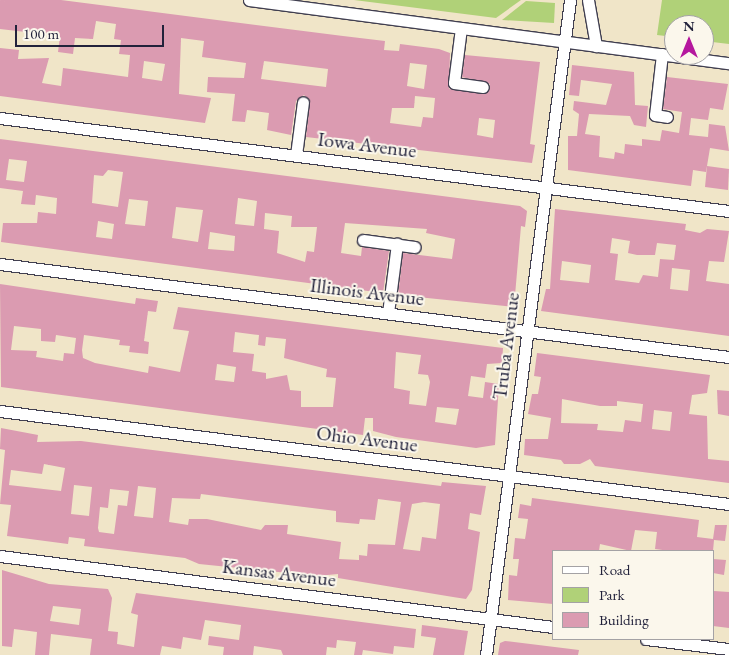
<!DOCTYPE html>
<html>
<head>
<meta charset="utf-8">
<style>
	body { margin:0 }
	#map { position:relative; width:729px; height:655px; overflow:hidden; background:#f0e5c8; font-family:"EB Garamond",serif }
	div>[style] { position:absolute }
	.green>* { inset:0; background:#b0d178 }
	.building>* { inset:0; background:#db9bb1 }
	.roads { filter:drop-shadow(1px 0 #413f50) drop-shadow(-1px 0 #413f50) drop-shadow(0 1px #413f50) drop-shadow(0 -1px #413f50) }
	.minor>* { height:11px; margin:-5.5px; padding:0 5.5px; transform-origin:5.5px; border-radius:5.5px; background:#fff }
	span { translate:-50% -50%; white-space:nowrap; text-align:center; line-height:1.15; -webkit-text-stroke:4px #fbf7ec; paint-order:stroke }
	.street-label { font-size:20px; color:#22223b }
	.legend { position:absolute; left:552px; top:550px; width:162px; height:90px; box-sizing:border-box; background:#fbf7ec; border:1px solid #a4a2a5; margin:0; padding:6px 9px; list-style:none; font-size:15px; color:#22223b }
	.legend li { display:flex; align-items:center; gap:10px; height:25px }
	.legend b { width:25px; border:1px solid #a4a2a5 }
	.north { position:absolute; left:664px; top:15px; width:50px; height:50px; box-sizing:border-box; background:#fbf7ec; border:1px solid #a4a2a5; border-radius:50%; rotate:0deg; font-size:14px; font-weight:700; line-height:20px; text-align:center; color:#22223b }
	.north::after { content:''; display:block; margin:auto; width:18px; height:22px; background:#b5179e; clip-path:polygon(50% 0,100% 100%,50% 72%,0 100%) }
	.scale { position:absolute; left:15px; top:25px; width:149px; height:22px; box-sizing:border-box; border:2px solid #22223b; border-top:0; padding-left:6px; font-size:15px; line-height:18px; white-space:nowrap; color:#22223b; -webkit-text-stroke:4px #fbf7ec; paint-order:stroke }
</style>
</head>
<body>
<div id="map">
	<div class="green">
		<i style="clip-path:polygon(354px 0,521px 0,496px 18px)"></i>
		<i style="clip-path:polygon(662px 0,729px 0,729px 44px,704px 41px,704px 25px,674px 25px,674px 37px,657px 35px)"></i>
		<i style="clip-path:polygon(526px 1px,555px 3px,554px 23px,502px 20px)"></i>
	</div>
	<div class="building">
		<i style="clip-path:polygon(evenodd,0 0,61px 0,343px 36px,385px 41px,384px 50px,399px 51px,400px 44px,439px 49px,450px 53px,449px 89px,482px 94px,489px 91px,490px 84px,462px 77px,465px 55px,540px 62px,530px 144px,535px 145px,532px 163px,306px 137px,310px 102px,304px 95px,296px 101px,291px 135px,267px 130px,269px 113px,247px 110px,245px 122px,232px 121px,235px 94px,207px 92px,208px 77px,244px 78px,246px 63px,202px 57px,204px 41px,181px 38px,179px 94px,211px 98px,205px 123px,0 96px,0 48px,19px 50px,18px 59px,49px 58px,42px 83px,61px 86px,63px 68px,128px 77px,130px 55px,119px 54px,121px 40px,114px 39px,116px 24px,96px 21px,93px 39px,75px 38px,73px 54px,58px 52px,60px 36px,0 29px,0 0,144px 61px,165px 64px,162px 81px,142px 78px,144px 61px,0 0,264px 61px,328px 69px,326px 87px,261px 79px,264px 61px,0 0,410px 63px,427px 65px,424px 89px,407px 86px,410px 63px,0 0,415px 96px,435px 98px,433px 118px,423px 117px,421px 127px,390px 123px,392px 108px,414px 108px,415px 96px,0 0,479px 118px,495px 120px,493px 138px,477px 135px,479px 118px)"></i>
		<i style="clip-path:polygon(572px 65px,634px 72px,635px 105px,648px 106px,646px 127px,634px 125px,630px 116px,589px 114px,585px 134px,600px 136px,599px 157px,614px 159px,615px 152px,624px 154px,625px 144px,642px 146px,642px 139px,660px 141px,662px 130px,679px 133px,682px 112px,663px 109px,667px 77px,728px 84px,723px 110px,710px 108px,708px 120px,691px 118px,689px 135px,708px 137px,709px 124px,725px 126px,729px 151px,710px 148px,706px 172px,693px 170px,691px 186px,568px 170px,568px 136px,577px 136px,579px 114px,573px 110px,574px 101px,606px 105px,612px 84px,581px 80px,579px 96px,569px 95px)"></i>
		<i style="clip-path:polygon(evenodd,0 139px,520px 206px,527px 211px,525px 227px,521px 226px,514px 307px,398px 295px,403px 253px,452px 259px,455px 239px,426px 233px,427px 229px,345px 223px,341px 253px,361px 256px,362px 247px,389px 251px,383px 293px,1px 242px,3px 223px,37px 223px,38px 212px,56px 214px,57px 198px,36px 195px,35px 205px,21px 204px,23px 191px,0 188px,0 139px,9px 159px,27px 161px,24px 182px,6px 180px,9px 159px,0 139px,108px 170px,123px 172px,118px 207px,92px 203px,94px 175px,103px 176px,108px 170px,0 139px,238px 198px,257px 201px,254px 226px,235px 224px,238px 198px,0 139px,129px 199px,148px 201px,145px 226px,125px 224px,129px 199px,0 139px,176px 207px,203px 210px,198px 242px,172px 238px,176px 207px,0 139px,265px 213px,292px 216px,291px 227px,317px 227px,314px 252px,307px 251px,305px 262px,277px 253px,279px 231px,264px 229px,265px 213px,0 139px,98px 221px,114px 224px,112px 239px,96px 237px,98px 221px,0 139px,210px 232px,235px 236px,234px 251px,208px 249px,210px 232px)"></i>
		<i style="clip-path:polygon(707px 166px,729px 169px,728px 190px,705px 187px)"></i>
		<i style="clip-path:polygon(evenodd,555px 209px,686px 224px,685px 230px,700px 233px,707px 229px,729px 231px,724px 262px,709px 261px,706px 281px,729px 284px,729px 336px,541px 311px,546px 289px,550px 289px,555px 209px,612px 238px,630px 241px,628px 253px,637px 255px,655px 255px,657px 243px,676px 245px,674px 260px,660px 259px,658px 277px,643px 275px,639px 283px,615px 280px,618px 254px,610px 253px,612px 238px,555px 209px,562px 261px,591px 265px,589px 283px,560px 280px,562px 261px,555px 209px,672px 268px,690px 270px,688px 291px,670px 289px,672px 268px)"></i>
		<i style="clip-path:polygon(evenodd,0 284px,135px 304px,136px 298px,158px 301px,156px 312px,148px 311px,144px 341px,149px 342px,148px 354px,129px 352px,130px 346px,119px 345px,120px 340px,84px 335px,82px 350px,83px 358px,95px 363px,148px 373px,149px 366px,180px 372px,189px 331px,173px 329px,178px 307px,503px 348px,502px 363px,487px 364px,485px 378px,471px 376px,468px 396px,483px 398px,485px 382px,499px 384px,495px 445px,476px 448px,396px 437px,373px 431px,373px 418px,365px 418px,363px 435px,1px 387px,0 284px,14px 326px,41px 329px,41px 341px,55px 342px,56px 335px,76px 338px,74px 354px,64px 353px,63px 361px,36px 357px,37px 351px,11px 350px,14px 326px,0 284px,235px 332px,259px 335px,258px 345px,265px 346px,266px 337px,286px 339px,284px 358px,327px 369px,326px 377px,336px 378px,333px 407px,301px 407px,301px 391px,290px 390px,287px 375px,266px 379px,266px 373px,252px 371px,254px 354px,233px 352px,235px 332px,0 284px,396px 352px,421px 355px,418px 374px,428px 375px,430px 382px,426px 406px,409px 404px,410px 391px,394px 388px,396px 352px,0 284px,217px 364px,236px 367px,234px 382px,215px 380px,217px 364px,0 284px,437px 407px,459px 409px,456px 425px,435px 422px,437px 407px)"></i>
		<i style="clip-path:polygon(evenodd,537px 353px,710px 375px,707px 393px,692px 395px,689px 414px,707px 416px,708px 459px,729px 461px,729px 483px,595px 466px,590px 459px,580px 464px,564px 464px,561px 460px,524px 455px,525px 439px,548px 439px,551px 418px,528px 414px,532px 394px,538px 394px,541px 377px,534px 376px,537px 353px,562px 399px,600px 406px,617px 406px,617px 401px,643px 404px,641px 422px,625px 420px,623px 432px,597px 430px,598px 424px,561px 423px,562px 399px,537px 353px,654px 410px,672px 412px,670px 431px,652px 429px,654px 410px)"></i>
		<i style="clip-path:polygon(717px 390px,729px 391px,729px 416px,718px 414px)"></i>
		<i style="clip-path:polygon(evenodd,1px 428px,38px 435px,37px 442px,81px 441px,441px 486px,442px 482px,486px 486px,481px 515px,470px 513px,468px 529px,480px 532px,472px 590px,466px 599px,453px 597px,338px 578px,338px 574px,317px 576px,199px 564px,185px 558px,84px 546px,85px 539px,69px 537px,68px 544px,7px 536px,11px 505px,0 504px,5px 450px,0 449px,1px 428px,44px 464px,65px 468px,61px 491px,9px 485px,11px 470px,42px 474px,44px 464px,1px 428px,74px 485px,92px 487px,89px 516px,71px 514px,74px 485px,1px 428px,138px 486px,156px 488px,153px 518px,134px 516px,138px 486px,1px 428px,110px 489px,129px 491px,127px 506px,118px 505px,114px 534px,99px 532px,98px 528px,100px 507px,108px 508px,110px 489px,1px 428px,201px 494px,336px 511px,336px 522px,359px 524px,360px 519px,375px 520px,378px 499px,401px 502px,395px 545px,368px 544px,367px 556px,359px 555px,359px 560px,339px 559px,341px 542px,287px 534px,288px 525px,265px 525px,261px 530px,207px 519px,189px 519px,188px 525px,169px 522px,172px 498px,200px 499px,201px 494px,1px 428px,424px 502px,440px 504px,436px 539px,422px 537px,420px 551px,403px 549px,412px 504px,424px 502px)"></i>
		<i style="clip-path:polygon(532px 498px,699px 520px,697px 537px,713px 539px,715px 525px,727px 525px,725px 541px,714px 540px,713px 551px,670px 551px,655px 549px,657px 532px,635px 530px,631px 551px,600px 544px,599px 551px,553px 551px,553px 604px,508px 600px,509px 575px,517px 576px,519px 559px,513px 559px,515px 538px,525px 539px,526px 533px,528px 519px,518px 518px,520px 504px,531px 506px)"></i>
		<i style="clip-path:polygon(713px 559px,726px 560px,724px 575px,713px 573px)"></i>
		<i style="clip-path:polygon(evenodd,2px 570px,49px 584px,108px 589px,112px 598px,108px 631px,118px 632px,117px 644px,134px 647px,138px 615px,131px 613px,136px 593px,416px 629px,414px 648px,394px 646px,393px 654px,363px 650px,362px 655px,354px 655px,356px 642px,337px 640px,336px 648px,327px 647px,326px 655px,283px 655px,281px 650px,254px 646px,253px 655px,223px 655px,224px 647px,208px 645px,209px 636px,239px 640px,241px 625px,205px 620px,201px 640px,183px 637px,181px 649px,162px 646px,160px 655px,90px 655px,92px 639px,51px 634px,49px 655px,35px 655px,37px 632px,14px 629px,12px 647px,2px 646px,2px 570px,53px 606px,81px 609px,79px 625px,50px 621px,53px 606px)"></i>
		<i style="clip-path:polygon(714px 591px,729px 592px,729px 628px,713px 626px)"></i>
		<i style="clip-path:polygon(422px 625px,468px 631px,464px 655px,433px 655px,436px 638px,421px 636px)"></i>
		<i style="clip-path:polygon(505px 641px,579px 650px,578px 655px,498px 655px,500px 643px)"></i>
	</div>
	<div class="roads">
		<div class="minor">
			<i style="left:249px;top:0;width:484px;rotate:7.5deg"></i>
			<i style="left:588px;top:0;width:47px;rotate:80.1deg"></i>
			<i style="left:461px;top:28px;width:55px;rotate:97.3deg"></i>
			<i style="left:454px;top:83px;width:29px;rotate:8deg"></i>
			<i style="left:662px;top:54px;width:61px;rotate:96.5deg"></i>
			<i style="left:655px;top:115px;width:12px;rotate:9deg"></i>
			<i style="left:0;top:118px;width:735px;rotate:7.27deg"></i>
			<i style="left:296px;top:155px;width:53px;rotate:-82.5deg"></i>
			<i style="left:363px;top:240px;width:52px;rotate:7.7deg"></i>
			<i style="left:0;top:264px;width:735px;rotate:7.27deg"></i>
			<i style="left:388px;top:313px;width:70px;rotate:-82.6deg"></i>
			<i style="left:0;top:411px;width:735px;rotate:7.27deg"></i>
			<i style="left:0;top:556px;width:558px;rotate:7.32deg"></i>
			<i style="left:646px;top:639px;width:84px;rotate:6.9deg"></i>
			<i style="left:486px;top:655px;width:660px;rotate:-82.69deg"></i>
		</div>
	</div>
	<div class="street-label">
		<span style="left:367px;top:145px;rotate:7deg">Iowa Avenue</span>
		<span style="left:367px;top:292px;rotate:7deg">Illinois Avenue</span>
		<span style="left:506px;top:346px;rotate:-83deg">Truba Avenue</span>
		<span style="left:367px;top:439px;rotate:7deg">Ohio Avenue</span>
		<span style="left:279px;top:573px;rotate:7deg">Kansas Avenue</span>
	</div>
	<ul class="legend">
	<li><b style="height:6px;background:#fff"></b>Road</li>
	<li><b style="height:14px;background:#b0d178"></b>Park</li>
	<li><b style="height:14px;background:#db9bb1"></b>Building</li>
	</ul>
	<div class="north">N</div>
	<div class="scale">100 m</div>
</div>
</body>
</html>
